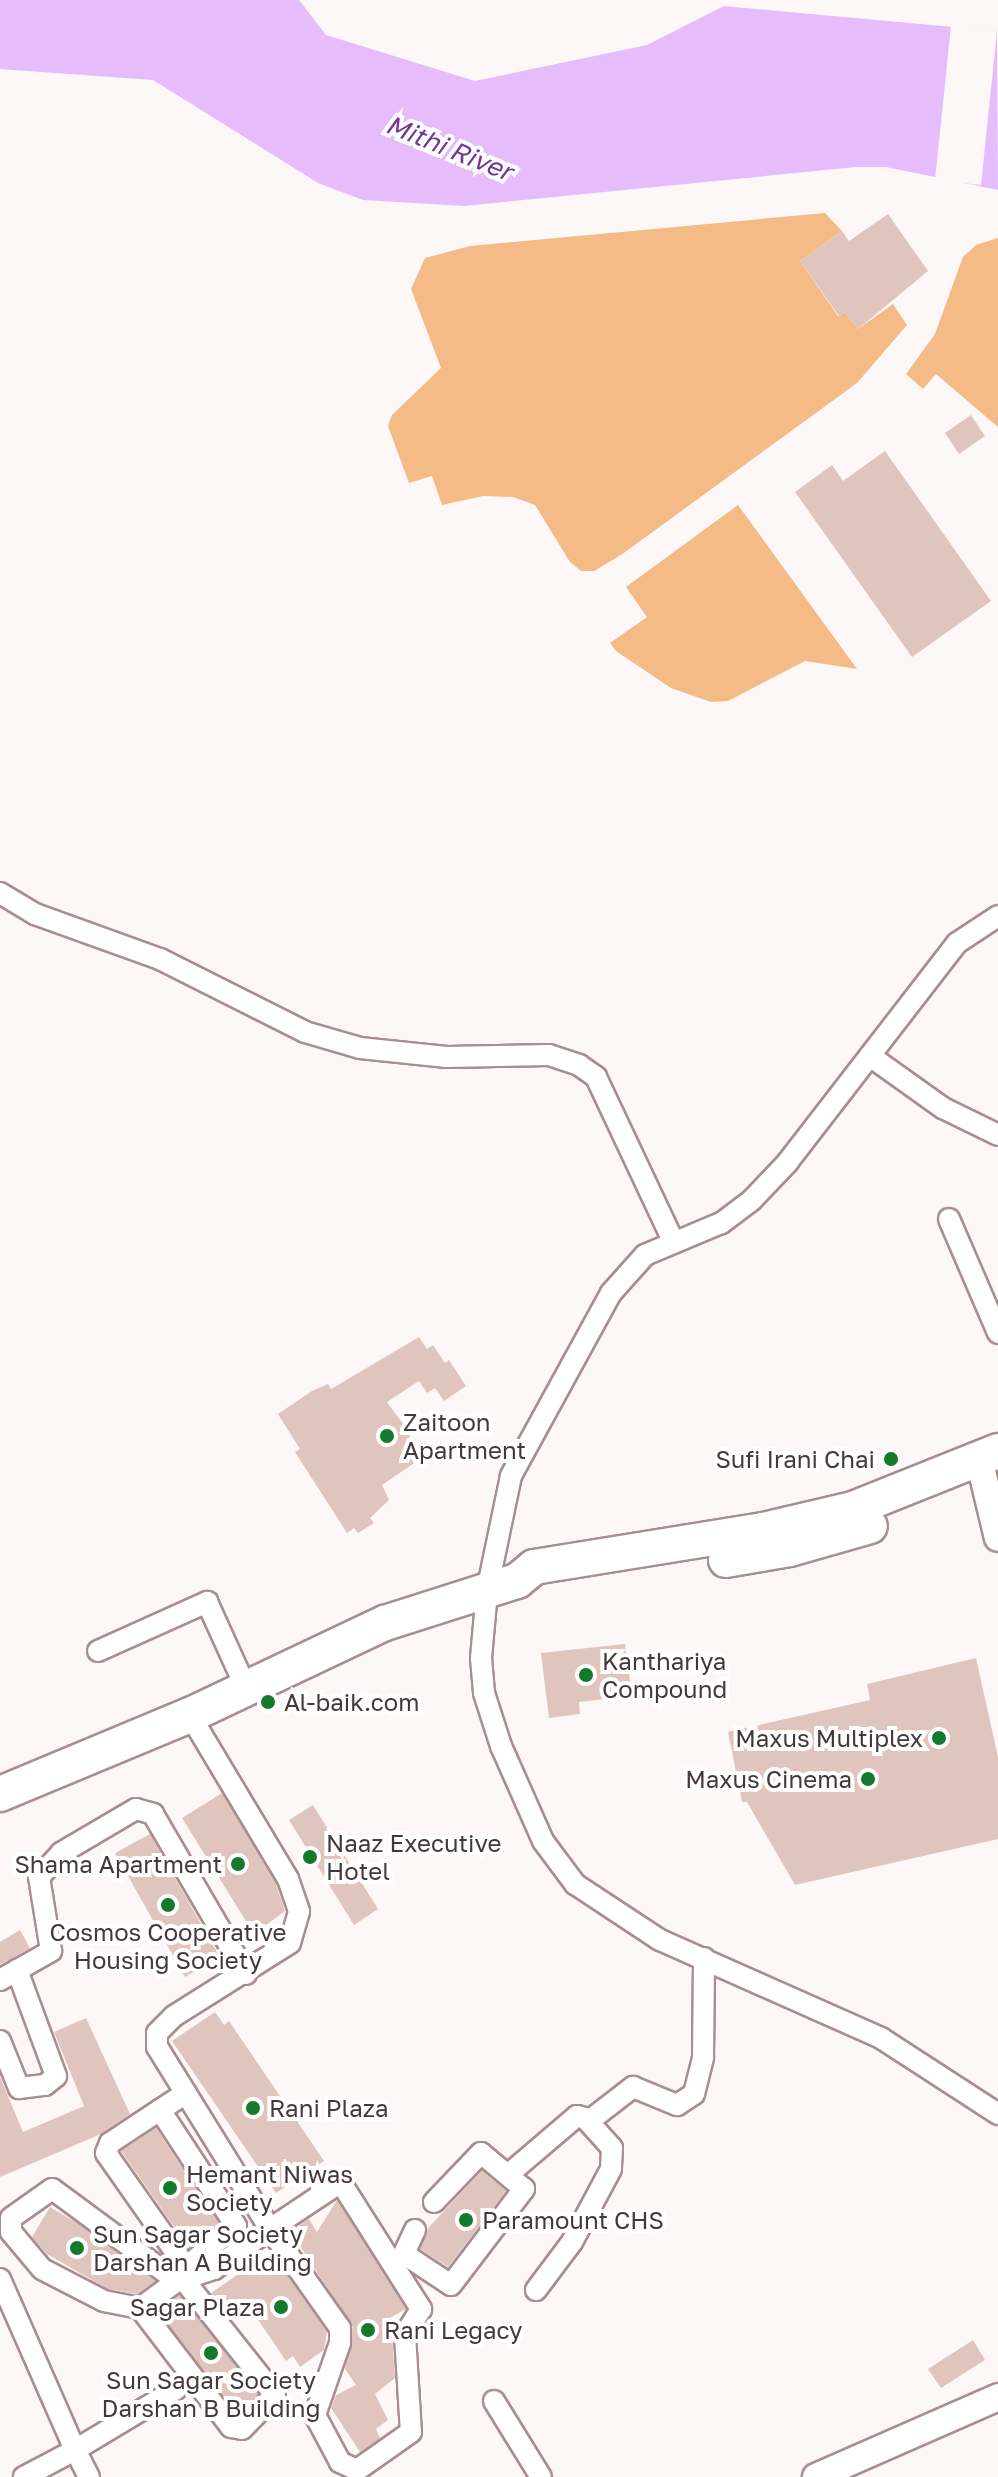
<!DOCTYPE html>
<html>
<head>
<meta charset="utf-8">
<style>
	body { margin:0 }
	#map { position:relative; width:998px; height:2477px; overflow:hidden; background:#fdf7f8; font-family:"Golos Text",sans-serif }
	div>[style] { position:absolute }
	.green>* { inset:0; background:#f4bb86 }
	.water>* { inset:0; background:#e7bcfd }
	.pier>* { inset:0; background:#fdf7f8 }
	.building>* { inset:0; background:#e0c5be }
	.roads { filter:drop-shadow(2px 0 #a88d91) drop-shadow(-2px 0 #a88d91) drop-shadow(0 2px #a88d91) drop-shadow(0 -2px #a88d91) }
	.minor>* { height:20px; margin:-10px; padding:0 10px; transform-origin:10px; border-radius:10px; background:#fff }
	.tertiary>* { height:26px; margin:-13px; padding:0 13px; transform-origin:13px; border-radius:13px; background:#fff }
	.primary>* { height:34px; margin:-17px; padding:0 17px; transform-origin:17px; border-radius:17px; background:#fff }
	.dots>* { width:22px; height:22px; translate:-50% -50%; box-sizing:border-box; border:4px solid #fff; border-radius:50% }
	span { translate:-50% -50%; white-space:nowrap; text-align:center; line-height:1.15; -webkit-text-stroke:8px #fff; paint-order:stroke }
	.poi-label { font-size:24px; color:#44393a }
	.left { translate:0 -50%; text-align:left }
	.right { translate:-100% -50%; text-align:right }
	.water-label { font-size:26px; color:#763593; font-style:italic }
</style>
</head>
<body>
<div id="map">
	<div class="green">
		<i style="clip-path:polygon(825px 213px,842px 231px,800px 261px,838px 316px,845px 312px,858px 329px,893px 304px,907px 325px,857px 383px,621px 555px,594px 571px,581px 571px,570px 562px,535px 505px,513px 497px,483px 496px,442px 505px,432px 476px,409px 483px,388px 426px,392px 415px,441px 368px,411px 289px,425px 258px,470px 246px)"></i>
		<i style="clip-path:polygon(998px 238px,998px 427px,936px 374px,923px 389px,906px 374px,935px 334px,963px 257px,976px 245px)"></i>
		<i style="clip-path:polygon(738px 505px,857px 669px,805px 661px,728px 701px,711px 702px,671px 688px,616px 651px,610px 643px,647px 617px,626px 587px)"></i>
	</div>
	<div class="water">
		<i style="clip-path:polygon(0 0,299px 0,326px 35px,475px 81px,647px 45px,724px 6px,997px 31px,998px 190px,886px 167px,856px 167px,464px 206px,363px 200px,318px 183px,153px 80px,0 69px)"></i>
	</div>
	<div class="pier">
		<i style="clip-path:polygon(951px 26px,997px 31px,981px 185px,935px 180px)"></i>
	</div>
	<div class="building">
		<i style="clip-path:polygon(888px 214px,928px 271px,858px 329px,845px 312px,839px 316px,800px 261px,842px 231px,849px 241px)"></i>
		<i style="clip-path:polygon(971px 415px,985px 436px,959px 454px,945px 433px)"></i>
		<i style="clip-path:polygon(885px 451px,991px 601px,912px 657px,795px 492px,832px 465px,843px 481px)"></i>
		<i style="clip-path:polygon(419px 1337px,427px 1349px,433px 1345px,445px 1363px,449px 1360px,466px 1386px,444px 1401px,435px 1388px,427px 1393px,419px 1381px,387px 1402px,426px 1455px,382px 1485px,389px 1500px,370px 1518px,374px 1523px,358px 1533px,354px 1528px,347px 1533px,295px 1452px,300px 1449px,278px 1414px,312px 1391px,328px 1384px,331px 1389px)"></i>
		<i style="clip-path:polygon(625px 1644px,632px 1696px,579px 1702px,580px 1714px,549px 1718px,541px 1653px)"></i>
		<i style="clip-path:polygon(976px 1658px,998px 1757px,998px 1839px,795px 1885px,747px 1802px,742px 1802px,728px 1732px,870px 1700px,867px 1684px)"></i>
		<i style="clip-path:polygon(222px 1793px,276px 1884px,285px 1911px,254px 1934px,182px 1818px)"></i>
		<i style="clip-path:polygon(313px 1805px,378px 1909px,354px 1925px,289px 1820px)"></i>
		<i style="clip-path:polygon(150px 1834px,220px 1957px,185px 1977px,115px 1853px)"></i>
		<i style="clip-path:polygon(20px 1930px,30px 1948px,0 1965px,0 1942px)"></i>
		<i style="clip-path:polygon(215px 2012px,224px 2025px,229px 2021px,324px 2161px,276px 2193px,172px 2041px)"></i>
		<i style="clip-path:polygon(86px 2018px,130px 2114px,101px 2134px,0 2177px,0 2077px,23px 2132px,84px 2106px,54px 2032px)"></i>
		<i style="clip-path:polygon(156px 2128px,219px 2223px,189px 2248px,121px 2151px)"></i>
		<i style="clip-path:polygon(482px 2171px,506px 2191px,448px 2267px,420px 2249px,428px 2228px)"></i>
		<i style="clip-path:polygon(337px 2200px,406px 2309px,384px 2321px,392px 2334px,395px 2378px,375px 2394px,388px 2420px,376px 2429px,380px 2438px,360px 2452px,331px 2408px,336px 2395px,356px 2385px,345px 2369px,353px 2327px,290px 2231px,309px 2219px,317px 2232px)"></i>
		<i style="clip-path:polygon(50px 2207px,77px 2223px,155px 2281px,137px 2294px,108px 2289px,47px 2254px,32px 2237px)"></i>
		<i style="clip-path:polygon(271px 2252px,327px 2332px,324px 2350px,300px 2367px,293px 2356px,286px 2361px,246px 2302px,226px 2312px,211px 2293px)"></i>
		<i style="clip-path:polygon(180px 2295px,258px 2394px,238px 2415px,158px 2311px)"></i>
		<i style="clip-path:polygon(973px 2340px,985px 2360px,941px 2388px,928px 2369px)"></i>
	</div>
	<div class="roads">
		<div class="minor">
			<i style="left:0;top:893px;width:41px;rotate:31deg"></i>
			<i style="left:35px;top:914px;width:133px;rotate:19.8deg"></i>
			<i style="left:160px;top:959px;width:162px;rotate:26.7deg"></i>
			<i style="left:305px;top:1032px;width:57px;rotate:16.2deg"></i>
			<i style="left:360px;top:1048px;width:87px;rotate:5.9deg"></i>
			<i style="left:447px;top:1057px;width:102px;rotate:-1.1deg"></i>
			<i style="left:549px;top:1055px;width:32px;rotate:18deg"></i>
			<i style="left:579px;top:1065px;width:21px;rotate:35deg"></i>
			<i style="left:596px;top:1077px;width:183px;rotate:64.8deg"></i>
			<i style="left:998px;top:916px;width:49px;rotate:146.6deg"></i>
			<i style="left:957px;top:943px;width:277px;rotate:127.7deg"></i>
			<i style="left:788px;top:1162px;width:52px;rotate:133.5deg"></i>
			<i style="left:752px;top:1200px;width:39px;rotate:143deg"></i>
			<i style="left:721px;top:1223px;width:82px;rotate:157.2deg"></i>
			<i style="left:645px;top:1255px;width:51px;rotate:131.8deg"></i>
			<i style="left:611px;top:1293px;width:209px;rotate:118.7deg"></i>
			<i style="left:511px;top:1476px;width:117px;rotate:101.8deg"></i>
			<i style="left:487px;top:1591px;width:67px;rotate:95.1deg"></i>
			<i style="left:481px;top:1658px;width:35px;rotate:85deg"></i>
			<i style="left:484px;top:1693px;width:56px;rotate:72.2deg"></i>
			<i style="left:501px;top:1746px;width:104px;rotate:66.1deg"></i>
			<i style="left:543px;top:1841px;width:54px;rotate:53.3deg"></i>
			<i style="left:575px;top:1884px;width:102px;rotate:33.4deg"></i>
			<i style="left:660px;top:1940px;width:242px;rotate:23.9deg"></i>
			<i style="left:881px;top:2038px;width:140px;rotate:33deg"></i>
			<i style="left:870px;top:1056px;width:90px;rotate:35.5deg"></i>
			<i style="left:943px;top:1108px;width:61px;rotate:26.1deg"></i>
			<i style="left:949px;top:1219px;width:124px;rotate:66.7deg"></i>
			<i style="left:98px;top:1651px;width:120px;rotate:-24.2deg"></i>
			<i style="left:207px;top:1602px;width:94px;rotate:65.6deg"></i>
			<i style="left:0;top:1980px;width:59px;rotate:-29.6deg"></i>
			<i style="left:51px;top:1951px;width:75px;rotate:-99.2deg"></i>
			<i style="left:39px;top:1877px;width:33px;rotate:-47deg"></i>
			<i style="left:61px;top:1853px;width:87px;rotate:-30.4deg"></i>
			<i style="left:136px;top:1809px;width:18px;rotate:16deg"></i>
			<i style="left:153px;top:1814px;width:185px;rotate:59.8deg"></i>
			<i style="left:0;top:2041px;width:51px;rotate:68deg"></i>
			<i style="left:19px;top:2088px;width:26px;rotate:-7deg"></i>
			<i style="left:45px;top:2085px;width:14px;rotate:-39deg"></i>
			<i style="left:56px;top:2076px;width:113px;rotate:-110.2deg"></i>
			<i style="left:160px;top:2110px;width:139px;rotate:56.8deg"></i>
			<i style="left:236px;top:2226px;width:65px;rotate:140.6deg"></i>
			<i style="left:186px;top:2267px;width:139px;rotate:-125.1deg"></i>
			<i style="left:106px;top:2153px;width:11px;rotate:-68deg"></i>
			<i style="left:110px;top:2143px;width:60px;rotate:-33.4deg"></i>
			<i style="left:160px;top:2110px;width:31px;rotate:-33deg"></i>
			<i style="left:589px;top:2121px;width:56px;rotate:-37.7deg"></i>
			<i style="left:633px;top:2087px;width:48px;rotate:22.2deg"></i>
			<i style="left:677px;top:2105px;width:20px;rotate:-33deg"></i>
			<i style="left:694px;top:2094px;width:38px;rotate:-76deg"></i>
			<i style="left:703px;top:2057px;width:99px;rotate:-89.4deg"></i>
			<i style="left:510px;top:2173px;width:88px;rotate:-40.4deg"></i>
			<i style="left:577px;top:2116px;width:8px;rotate:14deg"></i>
			<i style="left:585px;top:2118px;width:40px;rotate:48deg"></i>
			<i style="left:612px;top:2148px;width:21px;rotate:93deg"></i>
			<i style="left:611px;top:2169px;width:83px;rotate:118.1deg"></i>
			<i style="left:572px;top:2242px;width:60px;rotate:126.9deg"></i>
			<i style="left:415px;top:2230px;width:26px;rotate:115deg"></i>
			<i style="left:404px;top:2254px;width:56px;rotate:33.4deg"></i>
			<i style="left:451px;top:2285px;width:121px;rotate:-52.8deg"></i>
			<i style="left:524px;top:2189px;width:56px;rotate:-140.1deg"></i>
			<i style="left:481px;top:2153px;width:68px;rotate:133.8deg"></i>
			<i style="left:0;top:2279px;width:187px;rotate:66.3deg"></i>
			<i style="left:75px;top:2450px;width:58px;rotate:152.1deg"></i>
			<i style="left:177px;top:2281px;width:155px;rotate:-143.6deg"></i>
			<i style="left:52px;top:2189px;width:50px;rotate:144.7deg"></i>
			<i style="left:11px;top:2218px;width:14px;rotate:90deg"></i>
			<i style="left:11px;top:2232px;width:48px;rotate:50deg"></i>
			<i style="left:42px;top:2269px;width:70px;rotate:27.3deg"></i>
			<i style="left:104px;top:2301px;width:37px;rotate:11deg"></i>
			<i style="left:140px;top:2308px;width:46px;rotate:-36.1deg"></i>
			<i style="left:177px;top:2281px;width:39px;rotate:-18deg"></i>
			<i style="left:214px;top:2269px;width:69px;rotate:-35.5deg"></i>
			<i style="left:270px;top:2229px;width:78px;rotate:-33.5deg"></i>
			<i style="left:335px;top:2186px;width:8px"></i>
			<i style="left:343px;top:2186px;width:146px;rotate:57.6deg"></i>
			<i style="left:421px;top:2309px;width:31px;rotate:122deg"></i>
			<i style="left:405px;top:2335px;width:97px;rotate:86.5deg"></i>
			<i style="left:411px;top:2432px;width:66px;rotate:144.9deg"></i>
			<i style="left:357px;top:2470px;width:19px;rotate:-155deg"></i>
			<i style="left:340px;top:2462px;width:53px;rotate:-118deg"></i>
			<i style="left:315px;top:2415px;width:76px;rotate:-70.9deg"></i>
			<i style="left:340px;top:2343px;width:15px;rotate:-90deg"></i>
			<i style="left:340px;top:2328px;width:121px;rotate:-125.3deg"></i>
			<i style="left:270px;top:2229px;width:214px;rotate:-121.8deg"></i>
			<i style="left:157px;top:2047px;width:14px;rotate:-90deg"></i>
			<i style="left:157px;top:2033px;width:24px;rotate:-45deg"></i>
			<i style="left:174px;top:2016px;width:137px;rotate:-32.2deg"></i>
			<i style="left:290px;top:1943px;width:33px;rotate:-74deg"></i>
			<i style="left:299px;top:1911px;width:34px;rotate:-109deg"></i>
			<i style="left:288px;top:1879px;width:191px;rotate:-120.9deg"></i>
			<i style="left:140px;top:2308px;width:150px;rotate:52.6deg"></i>
			<i style="left:231px;top:2427px;width:11px;rotate:10deg"></i>
			<i style="left:242px;top:2429px;width:47px;rotate:-45.9deg"></i>
			<i style="left:275px;top:2395px;width:147px;rotate:-128.4deg"></i>
			<i style="left:494px;top:2401px;width:89px;rotate:58.3deg"></i>
			<i style="left:89px;top:2477px;width:30px;rotate:-117deg"></i>
			<i style="left:75px;top:2450px;width:117px;rotate:-31deg"></i>
		</div>
		<div class="tertiary">
			<i style="left:979px;top:1459px;width:81px;rotate:76.5deg"></i>
			<i style="left:816px;top:2477px;width:199px;rotate:-23.7deg"></i>
		</div>
		<div class="primary">
			<i style="left:726px;top:1560px;width:65px;rotate:-9.8deg"></i>
			<i style="left:790px;top:1549px;width:83px;rotate:-16deg"></i>
			<i style="left:0;top:1794px;width:206px;rotate:-22.6deg"></i>
			<i style="left:190px;top:1715px;width:216px;rotate:-25.3deg"></i>
			<i style="left:385px;top:1623px;width:139px;rotate:-17.7deg"></i>
			<i style="left:517px;top:1581px;width:22px;rotate:-39deg"></i>
			<i style="left:534px;top:1567px;width:232px;rotate:-9.2deg"></i>
			<i style="left:763px;top:1530px;width:92px;rotate:-13.1deg"></i>
			<i style="left:853px;top:1509px;width:156px;rotate:-21.8deg"></i>
		</div>
	</div>
	<div class="dots">
		<i style="left:387px;top:1436px;background:#13792b"></i>
		<i style="left:891px;top:1459px;background:#13792b"></i>
		<i style="left:586px;top:1675px;background:#13792b"></i>
		<i style="left:268px;top:1702px;background:#13792b"></i>
		<i style="left:939px;top:1738px;background:#13792b"></i>
		<i style="left:868px;top:1779px;background:#13792b"></i>
		<i style="left:310px;top:1857px;background:#13792b"></i>
		<i style="left:238px;top:1864px;background:#13792b"></i>
		<i style="left:168px;top:1905px;background:#13792b"></i>
		<i style="left:253px;top:2108px;background:#13792b"></i>
		<i style="left:170px;top:2188px;background:#13792b"></i>
		<i style="left:466px;top:2220px;background:#13792b"></i>
		<i style="left:77px;top:2248px;background:#13792b"></i>
		<i style="left:281px;top:2307px;background:#13792b"></i>
		<i style="left:368px;top:2330px;background:#13792b"></i>
		<i style="left:211px;top:2353px;background:#13792b"></i>
	</div>
	<div class="poi-label">
		<span class="left" style="left:403px;top:1436px">Zaitoon<br>Apartment</span>
		<span class="right" style="left:875px;top:1459px">Sufi Irani Chai</span>
		<span class="left" style="left:602px;top:1675px">Kanthariya<br>Compound</span>
		<span class="left" style="left:284px;top:1702px">Al-baik.com</span>
		<span class="right" style="left:923px;top:1738px">Maxus Multiplex</span>
		<span class="right" style="left:852px;top:1779px">Maxus Cinema</span>
		<span class="left" style="left:326px;top:1857px">Naaz Executive<br>Hotel</span>
		<span class="right" style="left:222px;top:1864px">Shama Apartment</span>
		<span style="left:168px;top:1946px">Cosmos Cooperative<br>Housing Society</span>
		<span class="left" style="left:269px;top:2108px">Rani Plaza</span>
		<span class="left" style="left:186px;top:2188px">Hemant Niwas<br>Society</span>
		<span class="left" style="left:482px;top:2220px">Paramount CHS</span>
		<span class="left" style="left:93px;top:2248px">Sun Sagar Society<br>Darshan A Building</span>
		<span class="right" style="left:265px;top:2307px">Sagar Plaza</span>
		<span class="left" style="left:384px;top:2330px">Rani Legacy</span>
		<span style="left:211px;top:2394px">Sun Sagar Society<br>Darshan B Building</span>
	</div>
	<div class="water-label">
		<span style="left:449px;top:148px;rotate:22deg">Mithi River</span>
	</div>
</div>
</body>
</html>
